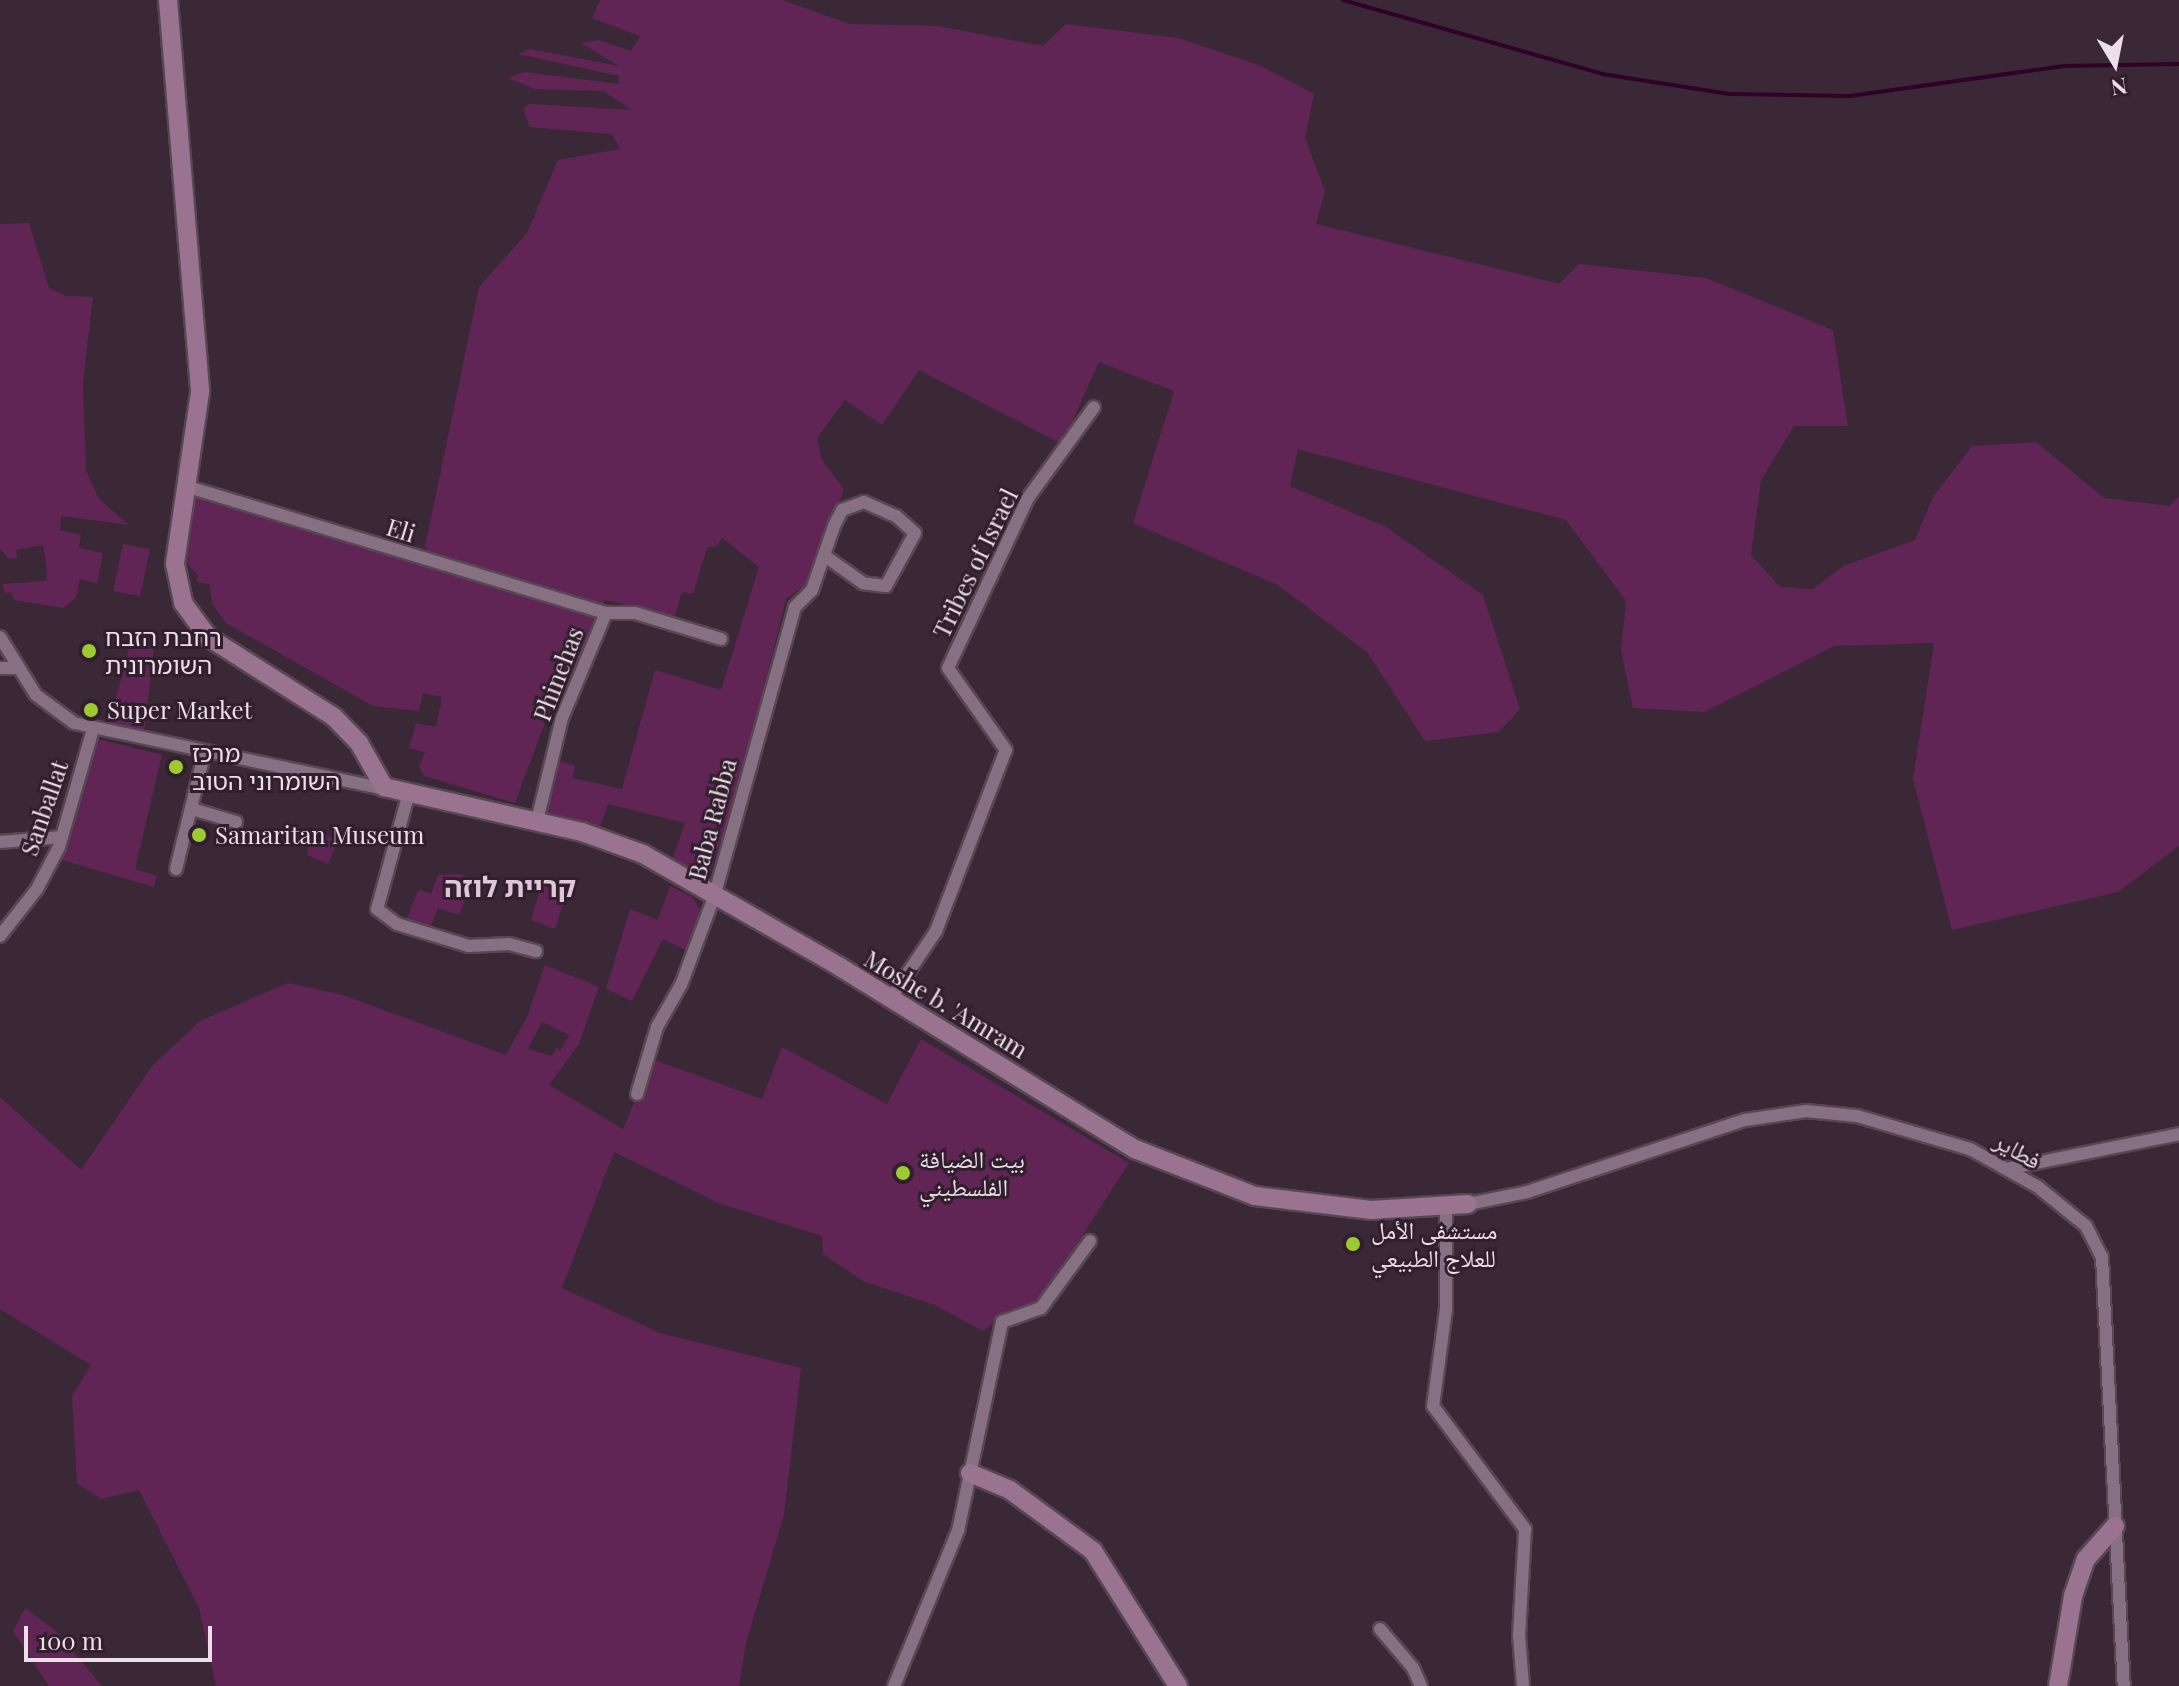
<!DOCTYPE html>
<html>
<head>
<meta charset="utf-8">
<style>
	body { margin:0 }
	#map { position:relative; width:2179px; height:1686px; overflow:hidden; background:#3b2837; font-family:"Playfair Display","Noto Naskh Arabic","Noto Sans Hebrew",serif }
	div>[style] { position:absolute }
	.green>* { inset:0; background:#602455 }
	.stream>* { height:4px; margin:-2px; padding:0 2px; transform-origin:2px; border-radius:2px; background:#2f0228 }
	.roads { filter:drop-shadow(2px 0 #574753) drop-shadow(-2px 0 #574753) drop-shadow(0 2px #574753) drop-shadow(0 -2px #574753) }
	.street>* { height:12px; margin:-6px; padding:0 6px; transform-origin:6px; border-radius:6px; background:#877081 }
	.secondary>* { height:18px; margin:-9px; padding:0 9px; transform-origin:9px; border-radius:9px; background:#9a7391 }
	.dots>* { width:22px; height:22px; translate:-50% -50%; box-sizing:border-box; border:4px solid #311f2d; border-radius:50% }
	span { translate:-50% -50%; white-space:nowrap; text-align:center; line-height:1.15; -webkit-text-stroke:6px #311f2d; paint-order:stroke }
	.street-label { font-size:24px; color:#ecdfe9 }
	.poi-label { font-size:24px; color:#ecdfe9 }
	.left { translate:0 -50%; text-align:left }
	.quarter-label { font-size:28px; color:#dfc7d9; font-weight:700 }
	.north { position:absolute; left:2075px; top:24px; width:80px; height:80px; -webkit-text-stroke:6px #311f2d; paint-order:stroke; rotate:170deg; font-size:22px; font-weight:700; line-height:32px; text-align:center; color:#ecdfe9 }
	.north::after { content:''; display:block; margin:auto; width:28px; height:36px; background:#ecdfe9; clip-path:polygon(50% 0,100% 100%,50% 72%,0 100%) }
	.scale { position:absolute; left:24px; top:1626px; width:188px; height:36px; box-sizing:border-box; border:4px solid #ecdfe9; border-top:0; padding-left:10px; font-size:24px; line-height:28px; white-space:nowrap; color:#ecdfe9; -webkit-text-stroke:6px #311f2d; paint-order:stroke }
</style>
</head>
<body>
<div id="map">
	<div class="green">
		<i style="clip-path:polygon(600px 0,782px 0,850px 24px,938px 26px,1043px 46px,1066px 24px,1178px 38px,1261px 66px,1314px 94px,1305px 138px,1325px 191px,1316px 224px,1559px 284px,1579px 264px,1706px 278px,1833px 330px,1848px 426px,1794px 426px,1761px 480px,1751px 555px,1780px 587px,1813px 589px,1843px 566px,1915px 540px,1933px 497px,1972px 446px,2036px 442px,2104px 498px,2170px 506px,2179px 496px,2179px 846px,2118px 892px,1952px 930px,1913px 779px,1934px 643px,1834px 646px,1704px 712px,1633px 708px,1621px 650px,1626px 601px,1566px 520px,1298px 449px,1290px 486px,1386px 527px,1483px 595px,1520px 709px,1499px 732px,1425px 741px,1367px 652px,1278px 585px,1133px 523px,1174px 391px,1099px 362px,1062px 444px,919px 370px,882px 425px,845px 400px,817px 438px,822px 460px,844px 489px,812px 580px,786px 599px,741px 781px,709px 876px,671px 864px,685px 823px,608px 804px,598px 833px,543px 817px,560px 761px,575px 766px,573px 778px,622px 789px,655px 670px,721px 690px,759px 567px,722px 538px,717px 546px,707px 548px,693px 594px,682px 592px,675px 616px,604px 600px,603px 605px,503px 578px,431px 556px,425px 547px,479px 287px,527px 233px,558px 160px,620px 149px,612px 134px,530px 127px,523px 109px,530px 104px,632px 110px,603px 91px,535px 89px,508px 78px,524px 72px,619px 84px,619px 76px,518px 54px,530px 49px,619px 66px,581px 43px,599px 40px,631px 51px,640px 36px,592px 18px)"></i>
		<i style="clip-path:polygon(29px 223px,49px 288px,66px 296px,93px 297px,83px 383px,86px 471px,99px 499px,129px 525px,61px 516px,60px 530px,81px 535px,79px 548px,103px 553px,97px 583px,80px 579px,76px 598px,63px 608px,14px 600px,11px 592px,4px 593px,3px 584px,46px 581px,47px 570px,43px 545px,16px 550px,17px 558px,9px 559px,0 549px,0 224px)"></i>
		<i style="clip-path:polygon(195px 496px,595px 616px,563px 703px,548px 714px,515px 803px,424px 776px,419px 767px,425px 752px,409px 748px,416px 723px,436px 727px,442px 697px,423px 693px,419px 711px,373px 706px,226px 623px,213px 605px,209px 584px,196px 582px,198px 575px,187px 563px)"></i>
		<i style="clip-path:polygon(123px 544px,150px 549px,140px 596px,113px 591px)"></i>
		<i style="clip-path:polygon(131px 642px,154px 647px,144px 734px,109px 724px)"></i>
		<i style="clip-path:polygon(98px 739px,162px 755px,135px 869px,157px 876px,154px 887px,59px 859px)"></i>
		<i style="clip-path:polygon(311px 831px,338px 839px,328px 864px,307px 855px)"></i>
		<i style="clip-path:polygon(458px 874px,470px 878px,471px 885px,459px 915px,438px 908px,429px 931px,406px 920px,419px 889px,431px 894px,438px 875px)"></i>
		<i style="clip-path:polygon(542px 883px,567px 892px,555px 929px,531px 920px)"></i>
		<i style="clip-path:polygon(670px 886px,692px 897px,700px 909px,688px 951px,663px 939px,632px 1001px,606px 989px,630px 909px,658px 920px)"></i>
		<i style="clip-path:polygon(evenodd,545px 965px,599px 987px,579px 1044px,549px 1085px,623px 1129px,652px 1059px,762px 1099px,782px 1047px,887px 1104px,921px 1039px,1129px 1163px,1037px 1306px,999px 1319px,983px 1331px,935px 1305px,863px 1281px,823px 1254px,822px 1236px,721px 1204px,614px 1152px,562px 1288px,660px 1333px,801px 1368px,784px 1515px,746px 1643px,739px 1686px,216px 1686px,199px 1608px,139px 1490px,101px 1499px,77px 1483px,72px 1396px,91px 1365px,0 1309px,0 1097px,81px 1170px,152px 1066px,200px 1021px,288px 983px,343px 995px,506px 1055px,527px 1017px,545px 965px,542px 1022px,569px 1035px,561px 1050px,556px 1048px,552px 1056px,528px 1049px,542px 1022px)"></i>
		<i style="clip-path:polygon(25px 1608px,57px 1632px,102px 1686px,49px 1686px,13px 1631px)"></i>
	</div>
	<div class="stream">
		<i style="left:1343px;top:0;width:269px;rotate:15.9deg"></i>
		<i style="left:1602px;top:74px;width:129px;rotate:8.9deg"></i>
		<i style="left:1729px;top:94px;width:121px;rotate:0.9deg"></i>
		<i style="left:1850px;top:96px;width:216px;rotate:-8deg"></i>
		<i style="left:2064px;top:66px;width:115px;rotate:-1deg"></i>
	</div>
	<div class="roads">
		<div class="street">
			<i style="left:185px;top:486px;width:440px;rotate:16.8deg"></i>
			<i style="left:0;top:637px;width:68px;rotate:58.2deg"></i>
			<i style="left:36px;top:695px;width:47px;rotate:36.4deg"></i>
			<i style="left:74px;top:723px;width:322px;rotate:12deg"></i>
			<i style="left:0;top:668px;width:19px"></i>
			<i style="left:408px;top:796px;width:117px;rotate:105.3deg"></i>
			<i style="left:377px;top:909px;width:25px;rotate:37deg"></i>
			<i style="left:397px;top:924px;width:75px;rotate:17deg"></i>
			<i style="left:469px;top:946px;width:40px;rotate:-2.9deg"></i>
			<i style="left:509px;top:944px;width:28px;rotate:15deg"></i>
			<i style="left:192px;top:809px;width:46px;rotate:16.5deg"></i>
			<i style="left:537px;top:821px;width:106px;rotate:-76.4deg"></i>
			<i style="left:562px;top:718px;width:114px;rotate:-67.3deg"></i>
			<i style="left:606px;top:613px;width:29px"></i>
			<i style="left:635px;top:613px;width:90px;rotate:16.8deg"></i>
			<i style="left:0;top:842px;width:62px;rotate:-4.6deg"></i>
			<i style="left:176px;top:869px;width:117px;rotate:-76.2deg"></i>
			<i style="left:0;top:936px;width:60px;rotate:-51.8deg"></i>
			<i style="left:37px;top:889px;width:47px;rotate:-62.4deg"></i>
			<i style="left:59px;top:847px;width:123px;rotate:-73.9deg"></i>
			<i style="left:891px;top:998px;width:81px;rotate:-56.1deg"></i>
			<i style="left:936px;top:931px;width:194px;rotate:-68.9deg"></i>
			<i style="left:1006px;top:750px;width:100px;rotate:-125.3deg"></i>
			<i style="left:948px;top:668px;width:188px;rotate:-64.8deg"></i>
			<i style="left:1028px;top:498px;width:112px;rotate:-54deg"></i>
			<i style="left:637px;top:1094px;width:70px;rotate:-73.4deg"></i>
			<i style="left:657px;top:1027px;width:48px;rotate:-60.3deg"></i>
			<i style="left:681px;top:985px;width:94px;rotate:-69.4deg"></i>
			<i style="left:714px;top:897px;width:301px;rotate:-74.4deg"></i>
			<i style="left:795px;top:607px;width:24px;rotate:-45deg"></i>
			<i style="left:812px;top:590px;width:68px;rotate:-71deg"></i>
			<i style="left:834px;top:526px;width:18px;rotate:-63deg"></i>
			<i style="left:842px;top:510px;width:23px;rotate:-20deg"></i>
			<i style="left:864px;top:502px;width:35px;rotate:24deg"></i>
			<i style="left:896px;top:516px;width:25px;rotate:42deg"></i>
			<i style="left:915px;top:533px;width:60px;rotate:118.7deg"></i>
			<i style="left:886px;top:586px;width:23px;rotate:-173deg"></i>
			<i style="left:863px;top:583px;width:47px;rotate:-144.6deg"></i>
			<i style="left:2011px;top:1168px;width:171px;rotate:-11.4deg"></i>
			<i style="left:1468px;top:1204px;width:60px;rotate:-11.5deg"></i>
			<i style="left:1527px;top:1192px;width:230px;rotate:-18.3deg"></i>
			<i style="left:1745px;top:1120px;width:62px;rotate:-8.4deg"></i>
			<i style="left:1806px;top:1111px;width:51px;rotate:5.6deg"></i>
			<i style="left:1857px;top:1116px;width:118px;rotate:16.3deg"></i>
			<i style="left:1970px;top:1149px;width:78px;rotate:29.2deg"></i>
			<i style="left:2038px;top:1187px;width:62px;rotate:39.1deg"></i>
			<i style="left:2086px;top:1226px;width:35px;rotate:63deg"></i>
			<i style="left:2102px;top:1257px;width:430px;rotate:87.1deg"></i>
			<i style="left:1446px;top:1207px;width:102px;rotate:90deg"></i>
			<i style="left:1446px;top:1309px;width:98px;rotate:97.6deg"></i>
			<i style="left:1433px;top:1406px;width:154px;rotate:53.2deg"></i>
			<i style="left:1525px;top:1529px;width:106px;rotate:93.2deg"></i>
			<i style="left:1519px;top:1635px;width:51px;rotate:85.5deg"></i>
			<i style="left:1380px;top:1629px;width:51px;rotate:49.8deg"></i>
			<i style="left:1413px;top:1668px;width:20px;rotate:66deg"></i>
			<i style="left:894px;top:1686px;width:168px;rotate:-67.6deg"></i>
			<i style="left:958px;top:1531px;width:214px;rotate:-78.1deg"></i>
			<i style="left:1002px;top:1322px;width:41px;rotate:-19.7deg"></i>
			<i style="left:1041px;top:1308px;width:83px;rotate:-53.8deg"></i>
		</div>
		<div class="secondary">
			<i style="left:168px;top:0;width:393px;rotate:85.3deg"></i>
			<i style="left:200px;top:392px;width:174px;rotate:98.3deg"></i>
			<i style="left:175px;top:564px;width:40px;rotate:78deg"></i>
			<i style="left:183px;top:603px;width:42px;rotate:53.7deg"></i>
			<i style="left:208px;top:637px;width:149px;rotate:32.4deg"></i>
			<i style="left:334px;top:717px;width:36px;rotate:46deg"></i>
			<i style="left:359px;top:743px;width:51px;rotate:60.4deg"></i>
			<i style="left:384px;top:787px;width:203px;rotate:12.8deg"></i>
			<i style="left:582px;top:832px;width:65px;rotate:19.8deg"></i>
			<i style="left:643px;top:854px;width:227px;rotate:29.8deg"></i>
			<i style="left:840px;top:967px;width:347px;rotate:31.7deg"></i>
			<i style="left:1135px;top:1149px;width:129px;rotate:21.4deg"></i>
			<i style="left:1255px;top:1196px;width:117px;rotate:6.9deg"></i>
			<i style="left:1371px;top:1210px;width:97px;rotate:-3.5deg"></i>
			<i style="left:970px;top:1473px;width:43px;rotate:23deg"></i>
			<i style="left:1010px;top:1490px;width:103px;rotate:36.3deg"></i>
			<i style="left:1093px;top:1551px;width:160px;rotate:57.8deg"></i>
			<i style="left:2058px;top:1686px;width:91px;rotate:-80.5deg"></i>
			<i style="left:2073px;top:1596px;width:39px;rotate:-71deg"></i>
			<i style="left:2086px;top:1559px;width:44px;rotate:-48.7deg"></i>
		</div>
	</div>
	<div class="dots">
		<i style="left:89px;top:651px;background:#9dca30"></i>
		<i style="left:91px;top:710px;background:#9dca30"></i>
		<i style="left:176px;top:767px;background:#9dca30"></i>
		<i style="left:199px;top:835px;background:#9dca30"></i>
		<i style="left:903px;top:1173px;background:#9dca30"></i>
		<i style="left:1353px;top:1244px;background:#9dca30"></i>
	</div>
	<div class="street-label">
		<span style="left:401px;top:530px;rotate:17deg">Eli</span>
		<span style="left:975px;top:563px;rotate:-64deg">Tribes of Israel</span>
		<span style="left:558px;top:674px;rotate:-69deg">Phinehas</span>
		<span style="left:44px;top:808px;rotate:-71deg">Sanballat</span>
		<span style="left:712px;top:819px;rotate:-75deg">Baba Rabba</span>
		<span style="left:946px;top:1004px;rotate:31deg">Moshe b. 'Amram</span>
		<span style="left:2018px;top:1150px;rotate:30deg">فطاير</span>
	</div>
	<div class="poi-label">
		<span class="left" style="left:105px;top:651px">רחבת הזבח<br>השומרונית</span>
		<span class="left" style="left:107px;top:710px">Super Market</span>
		<span class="left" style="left:192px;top:767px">מרכז<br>השומרוני הטוב</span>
		<span class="left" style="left:215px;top:835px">Samaritan Museum</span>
		<span class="left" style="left:919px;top:1173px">بيت الضيافة<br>الفلسطيني</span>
		<span class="left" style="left:1371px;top:1244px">مستشفى الأمل<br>للعلاج الطبيعي</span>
	</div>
	<div class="quarter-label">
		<span style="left:510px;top:886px">קריית לוזה</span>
	</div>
	<div class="north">N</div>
	<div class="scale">100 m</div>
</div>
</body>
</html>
